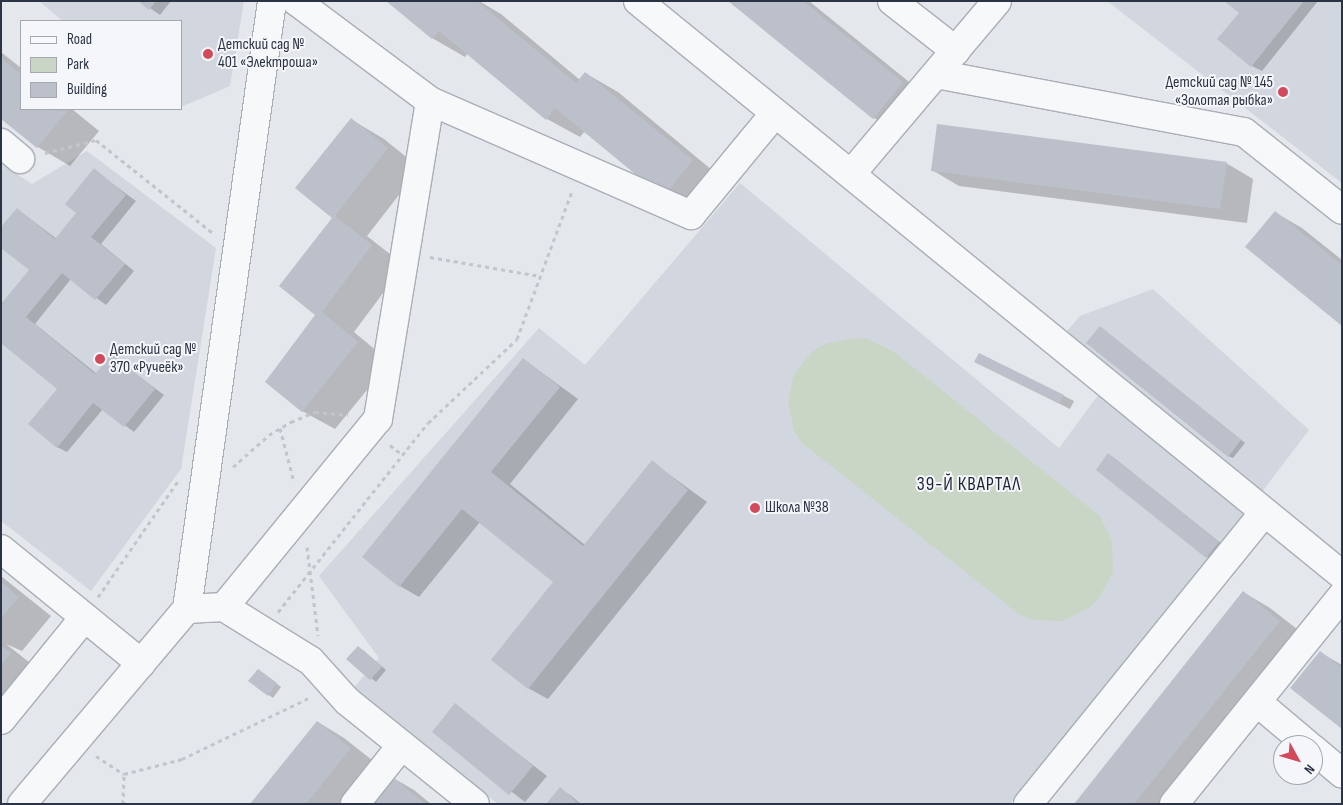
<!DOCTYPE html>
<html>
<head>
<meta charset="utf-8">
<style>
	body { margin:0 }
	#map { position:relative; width:1343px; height:805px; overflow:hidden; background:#e4e7ec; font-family:"Sofia Sans Condensed",sans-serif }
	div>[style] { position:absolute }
	.built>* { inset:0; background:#d2d6de }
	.green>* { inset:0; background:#c9d6c5 }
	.shadow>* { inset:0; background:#0003 }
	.building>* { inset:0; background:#bbc0ca }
	.path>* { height:3px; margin-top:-1.5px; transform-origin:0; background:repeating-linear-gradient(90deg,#c2c5cb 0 4px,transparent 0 8px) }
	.roads { filter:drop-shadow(1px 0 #a9aeb7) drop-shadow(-1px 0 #a9aeb7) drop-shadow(0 1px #a9aeb7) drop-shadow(0 -1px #a9aeb7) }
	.minor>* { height:28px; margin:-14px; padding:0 14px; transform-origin:14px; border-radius:14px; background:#f7f8fa }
	.dots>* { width:14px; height:14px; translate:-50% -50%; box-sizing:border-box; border:2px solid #f4f6f9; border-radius:50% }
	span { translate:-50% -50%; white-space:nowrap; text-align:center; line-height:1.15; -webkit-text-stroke:4px #f4f6f9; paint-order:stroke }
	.poi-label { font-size:16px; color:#2b3445 }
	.left { translate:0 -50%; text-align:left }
	.right { translate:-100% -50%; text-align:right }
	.quarter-label { font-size:19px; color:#1d2536; letter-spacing:1px }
	.frame { position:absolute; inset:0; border:2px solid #2b3445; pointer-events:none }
	.legend { position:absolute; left:20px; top:20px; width:162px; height:90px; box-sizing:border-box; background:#f4f6f9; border:1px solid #a4a8b1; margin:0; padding:6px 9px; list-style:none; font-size:15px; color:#2b3445 }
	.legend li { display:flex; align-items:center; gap:10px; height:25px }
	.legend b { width:25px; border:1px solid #a4a8b1 }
	.north { position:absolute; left:1273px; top:735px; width:50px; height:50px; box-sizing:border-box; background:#f4f6f9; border:1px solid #a4a8b1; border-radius:50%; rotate:129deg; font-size:14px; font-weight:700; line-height:20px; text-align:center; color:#2b3445 }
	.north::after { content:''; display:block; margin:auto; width:18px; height:22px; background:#d1495b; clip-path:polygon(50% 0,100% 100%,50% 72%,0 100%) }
</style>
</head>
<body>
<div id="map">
	<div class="built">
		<i style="clip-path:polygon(39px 1px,244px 1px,230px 86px,181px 107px,181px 21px,63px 21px)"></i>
		<i style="clip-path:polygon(1107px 1px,1342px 1px,1342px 183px)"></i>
		<i style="clip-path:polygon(87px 151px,216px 248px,181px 469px,91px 591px,1px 521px,1px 164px,32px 184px)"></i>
		<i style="clip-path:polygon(740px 183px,1059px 448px,1099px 394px,1049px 352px,1080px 316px,1153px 289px,1309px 430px,1204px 568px,1010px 804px,498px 804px,353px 689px,379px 658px,319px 576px,539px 328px,585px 365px)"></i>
	</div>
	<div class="green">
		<i style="clip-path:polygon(854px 338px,868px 339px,894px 352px,1100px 516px,1112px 542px,1113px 572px,1099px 598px,1089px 608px,1063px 621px,1033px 620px,1020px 615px,802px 443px,794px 431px,788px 402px,794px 374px,813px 351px,825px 344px)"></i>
	</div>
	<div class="shadow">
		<i style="clip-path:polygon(140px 1px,171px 1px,160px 15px)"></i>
		<i style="clip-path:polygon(387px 1px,479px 1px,501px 14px,580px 80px,585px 73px,618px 92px,724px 180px,696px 215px,585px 131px,580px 137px,547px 119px,468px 53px,465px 57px,432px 38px)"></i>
		<i style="clip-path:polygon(730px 1px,809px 1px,929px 98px,900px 133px,874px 118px)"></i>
		<i style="clip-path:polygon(1226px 1px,1318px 1px,1262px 71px,1252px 66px,1240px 13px)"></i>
		<i style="clip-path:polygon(1px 52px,21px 68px,21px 109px,72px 109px,99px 131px,70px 166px,38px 147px,1px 117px)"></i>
		<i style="clip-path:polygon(352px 120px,384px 139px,420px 168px,367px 236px,404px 265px,354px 332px,390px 362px,335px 429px,302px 411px)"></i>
		<i style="clip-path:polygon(1226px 163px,1253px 179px,1247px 223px,959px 186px,932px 170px)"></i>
		<i style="clip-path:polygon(94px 170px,136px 201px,101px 244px,134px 271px,106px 305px,71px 279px,35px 324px,97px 374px,112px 356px,164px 395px,134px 432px,103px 409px,67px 452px,57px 447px,59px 388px,2px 342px,31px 270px,17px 209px,57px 239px,78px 213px)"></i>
		<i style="clip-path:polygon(1276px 213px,1302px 228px,1342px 260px,1342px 324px)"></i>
		<i style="clip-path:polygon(1105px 331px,1245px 443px,1233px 458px,1228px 456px)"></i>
		<i style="clip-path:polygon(523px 359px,578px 399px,510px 484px,585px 545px,652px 462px,707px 502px,548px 699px,528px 688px,555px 582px,480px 522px,419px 597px,400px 586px)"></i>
		<i style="clip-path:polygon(986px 367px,1064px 396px,1074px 401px,1070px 409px)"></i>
		<i style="clip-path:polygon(1113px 457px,1223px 545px,1211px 560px,1097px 469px)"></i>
		<i style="clip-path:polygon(1px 576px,51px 616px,22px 651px,6px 644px,43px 673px,1px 725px)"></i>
		<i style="clip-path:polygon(1243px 592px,1270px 608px,1306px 636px,1173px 804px,1075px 804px)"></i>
		<i style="clip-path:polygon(363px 650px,386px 670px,376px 682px,348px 659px)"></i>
		<i style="clip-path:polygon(1321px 653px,1342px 665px,1342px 727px)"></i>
		<i style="clip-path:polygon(263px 673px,281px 687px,273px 698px,250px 681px)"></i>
		<i style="clip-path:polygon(455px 705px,547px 776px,525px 802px,434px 732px)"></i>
		<i style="clip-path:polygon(318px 722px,344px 738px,377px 764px,345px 804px,252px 804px)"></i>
		<i style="clip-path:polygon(388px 775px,414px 790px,431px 804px,364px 804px)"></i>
		<i style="clip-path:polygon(560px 789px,570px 795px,581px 804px,548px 804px)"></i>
	</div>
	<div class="building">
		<i style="clip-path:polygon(138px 1px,156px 1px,149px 10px)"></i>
		<i style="clip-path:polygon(386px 1px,477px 1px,576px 83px,585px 72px,693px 160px,663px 197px,555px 108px,546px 120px,439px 31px,432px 39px)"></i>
		<i style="clip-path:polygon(728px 1px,803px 1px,903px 82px,873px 119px)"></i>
		<i style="clip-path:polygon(1224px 1px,1304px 1px,1251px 67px,1217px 39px,1239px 13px)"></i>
		<i style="clip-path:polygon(1px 58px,21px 74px,21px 109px,67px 111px,37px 148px,1px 119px)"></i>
		<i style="clip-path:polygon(351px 118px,388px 148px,335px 216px,372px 245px,322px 312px,358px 342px,302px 412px,265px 382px,315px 315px,279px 286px,332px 218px,295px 188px)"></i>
		<i style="clip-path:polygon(937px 124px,1227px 162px,1220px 209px,931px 171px)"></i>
		<i style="clip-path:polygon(94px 168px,126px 195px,91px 237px,125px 264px,95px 300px,62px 273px,26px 317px,95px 374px,112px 354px,155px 389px,124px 427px,93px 403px,57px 448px,28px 424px,57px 389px,1px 343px,1px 304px,29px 270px,1px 248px,1px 227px,17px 208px,55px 239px,76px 213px,65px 204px)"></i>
		<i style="clip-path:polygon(1275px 211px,1342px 265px,1342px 326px,1245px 247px)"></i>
		<i style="clip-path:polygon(1100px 326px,1241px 440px,1228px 457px,1086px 343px)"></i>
		<i style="clip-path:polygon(979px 353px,1064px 395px,1060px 404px,974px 362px)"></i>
		<i style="clip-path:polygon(523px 358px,560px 387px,491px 472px,583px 546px,652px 460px,688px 490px,528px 689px,491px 660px,553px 582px,462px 509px,399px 587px,362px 557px)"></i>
		<i style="clip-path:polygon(1108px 453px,1219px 542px,1206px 558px,1096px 470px)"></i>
		<i style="clip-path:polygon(1px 582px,19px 597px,1px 618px)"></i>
		<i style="clip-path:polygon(1243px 591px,1280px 621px,1134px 804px,1074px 804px)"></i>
		<i style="clip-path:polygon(1px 646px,11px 653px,1px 665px)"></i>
		<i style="clip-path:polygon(358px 646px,382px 667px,370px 680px,346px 659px)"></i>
		<i style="clip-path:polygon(1320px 651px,1342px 668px,1342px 729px,1290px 688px)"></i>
		<i style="clip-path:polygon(258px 669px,277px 683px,268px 696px,248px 681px)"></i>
		<i style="clip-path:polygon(455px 703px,533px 766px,509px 795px,432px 732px)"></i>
		<i style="clip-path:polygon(317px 721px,351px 748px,306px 804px,250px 804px)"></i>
		<i style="clip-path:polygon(388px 773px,425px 804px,362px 804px)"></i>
		<i style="clip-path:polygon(560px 787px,579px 804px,546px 804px)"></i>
	</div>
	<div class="path">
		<i style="left:45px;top:153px;width:53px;rotate:-14.3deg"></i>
		<i style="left:96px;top:140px;width:151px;rotate:38.5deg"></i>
		<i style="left:430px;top:257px;width:112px;rotate:9.8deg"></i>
		<i style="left:280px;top:428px;width:56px;rotate:75.5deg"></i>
		<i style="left:390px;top:445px;width:16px;rotate:38deg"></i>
		<i style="left:233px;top:467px;width:48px;rotate:-41.6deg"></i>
		<i style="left:269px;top:435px;width:26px;rotate:-31deg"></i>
		<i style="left:291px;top:422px;width:26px;rotate:-23deg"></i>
		<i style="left:315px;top:412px;width:33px;rotate:5deg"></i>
		<i style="left:307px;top:547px;width:89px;rotate:82.9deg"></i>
		<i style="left:98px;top:597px;width:141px;rotate:-55.4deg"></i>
		<i style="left:278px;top:612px;width:241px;rotate:-51.6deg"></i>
		<i style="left:428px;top:423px;width:122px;rotate:-43.3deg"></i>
		<i style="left:517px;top:339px;width:158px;rotate:-69.6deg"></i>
		<i style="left:96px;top:756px;width:33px;rotate:33deg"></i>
		<i style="left:124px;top:774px;width:60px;rotate:-14.5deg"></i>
		<i style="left:182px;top:759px;width:143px;rotate:-25.7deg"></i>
		<i style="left:123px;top:804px;width:30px;rotate:-88deg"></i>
	</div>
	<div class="roads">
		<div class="minor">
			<i style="left:296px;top:1px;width:167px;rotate:36.7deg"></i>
			<i style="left:430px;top:101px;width:285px;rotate:23.6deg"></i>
			<i style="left:691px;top:215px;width:132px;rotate:-50.5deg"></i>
			<i style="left:638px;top:1px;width:908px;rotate:39.19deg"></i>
			<i style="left:892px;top:1px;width:81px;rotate:38deg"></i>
			<i style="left:936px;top:74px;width:313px;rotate:10.7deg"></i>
			<i style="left:1244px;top:132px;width:125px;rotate:38.5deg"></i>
			<i style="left:1px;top:143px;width:25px;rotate:40deg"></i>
			<i style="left:851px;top:174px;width:226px;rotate:-49.8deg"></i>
			<i style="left:1px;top:549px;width:181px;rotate:39.2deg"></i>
			<i style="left:224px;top:607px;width:102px;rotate:31.8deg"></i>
			<i style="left:311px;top:661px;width:54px;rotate:48deg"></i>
			<i style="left:347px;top:701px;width:164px;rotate:38.8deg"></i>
			<i style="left:187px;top:609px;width:37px;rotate:-3deg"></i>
			<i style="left:224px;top:607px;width:243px;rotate:-50.7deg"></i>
			<i style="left:378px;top:419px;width:322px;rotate:-80.7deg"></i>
			<i style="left:1257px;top:702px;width:67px;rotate:40.1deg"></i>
			<i style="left:1px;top:720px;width:132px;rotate:-50.9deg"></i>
			<i style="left:1313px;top:749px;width:38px;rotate:40deg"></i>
			<i style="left:22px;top:804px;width:255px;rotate:-49.8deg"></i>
			<i style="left:187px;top:609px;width:614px;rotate:-82.04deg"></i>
			<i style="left:355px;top:804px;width:75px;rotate:-51.5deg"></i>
			<i style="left:1028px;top:804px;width:375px;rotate:-51deg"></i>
			<i style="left:1174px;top:804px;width:267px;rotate:-51.1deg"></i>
		</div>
	</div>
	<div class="dots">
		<i style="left:208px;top:54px;background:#d1495b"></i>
		<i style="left:1283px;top:92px;background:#d1495b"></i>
		<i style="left:100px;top:359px;background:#d1495b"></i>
		<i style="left:755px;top:508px;background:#d1495b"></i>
	</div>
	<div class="poi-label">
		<span class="left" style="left:218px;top:54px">Детский сад №<br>401 «Электроша»</span>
		<span class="right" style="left:1273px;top:92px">Детский сад № 145<br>«Золотая рыбка»</span>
		<span class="left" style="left:110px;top:359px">Детский сад №<br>370 «Ручеёк»</span>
		<span class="left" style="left:765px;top:508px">Школа №38</span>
	</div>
	<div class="quarter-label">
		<span style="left:969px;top:485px">39-Й КВАРТАЛ</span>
	</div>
	<div class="frame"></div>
	<ul class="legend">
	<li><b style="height:6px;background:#f7f8fa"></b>Road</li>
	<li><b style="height:14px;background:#c9d6c5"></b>Park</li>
	<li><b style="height:14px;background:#bbc0ca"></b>Building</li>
	</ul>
	<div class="north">N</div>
</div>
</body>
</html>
